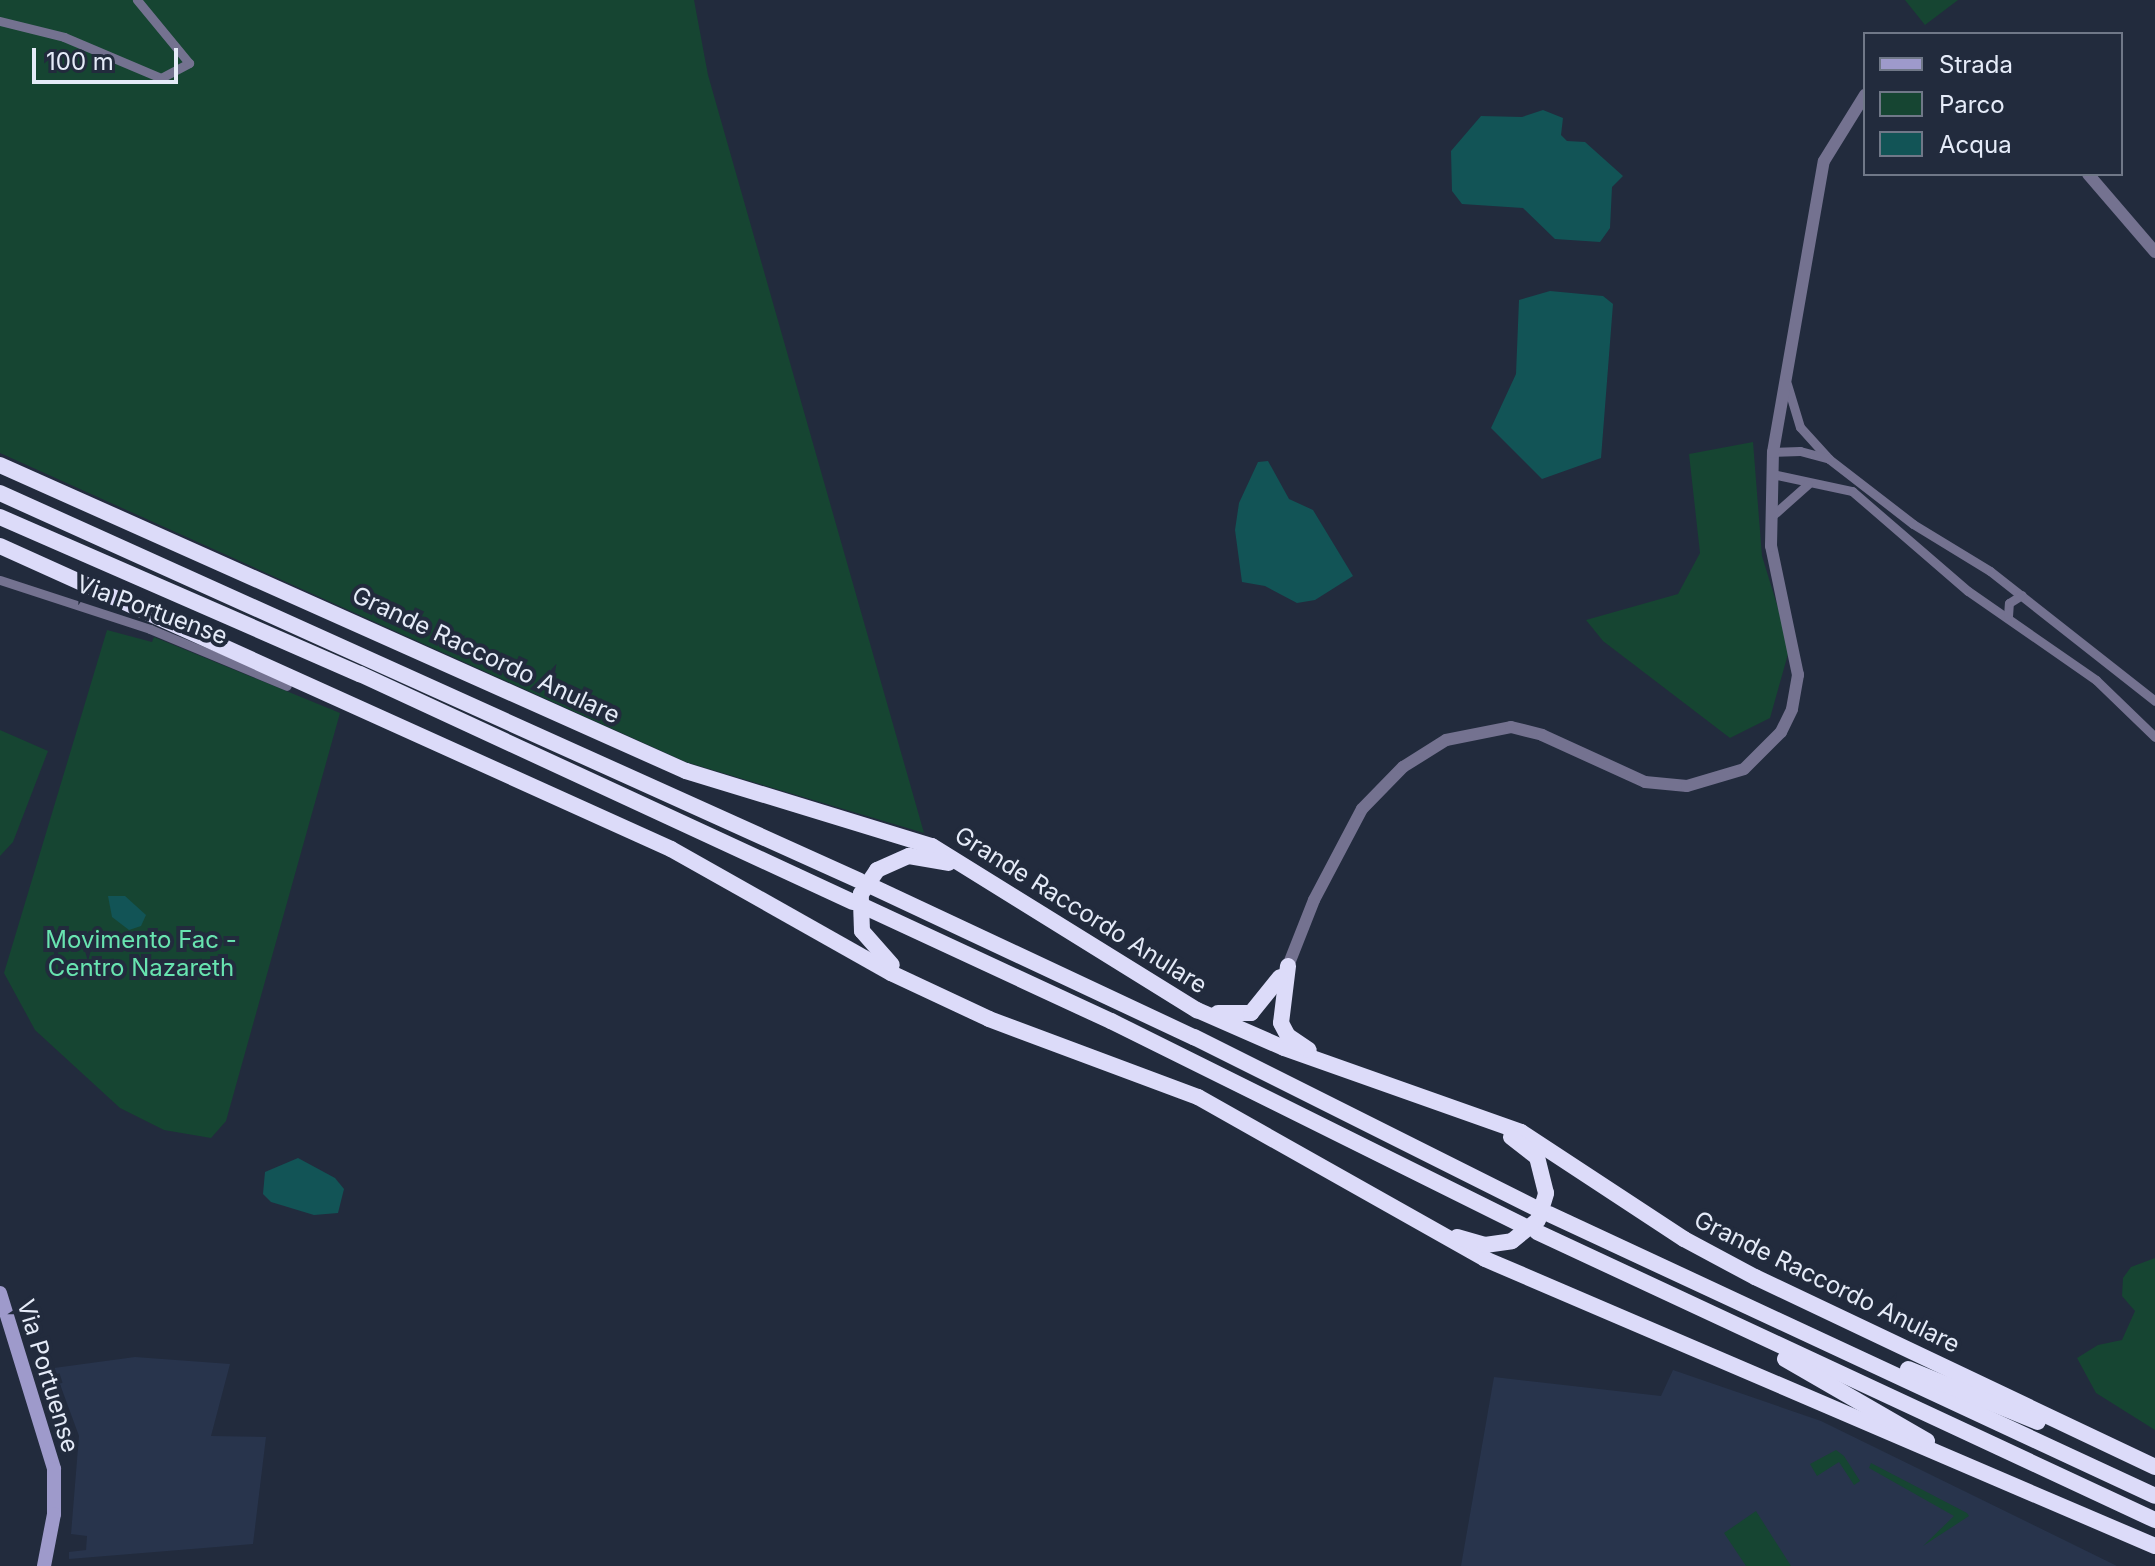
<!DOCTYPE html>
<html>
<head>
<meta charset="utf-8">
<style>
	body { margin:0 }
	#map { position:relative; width:2155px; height:1566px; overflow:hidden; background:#222b3d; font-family:Inter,sans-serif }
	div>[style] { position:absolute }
	.built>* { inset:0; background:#28344c }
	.green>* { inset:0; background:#164532 }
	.water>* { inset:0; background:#125456 }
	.minor>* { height:9px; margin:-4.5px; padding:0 4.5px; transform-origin:4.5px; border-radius:4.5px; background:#747290 }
	.tertiary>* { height:12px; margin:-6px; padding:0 6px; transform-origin:6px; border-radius:6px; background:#747290 }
	.secondary>* { height:14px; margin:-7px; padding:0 7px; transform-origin:7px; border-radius:7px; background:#9e9acb }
	.motorway>* { height:16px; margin:-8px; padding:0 8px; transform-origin:8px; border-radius:8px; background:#dcdbf9 }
	.motorway-bridge>* { height:16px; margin:-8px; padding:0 8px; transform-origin:8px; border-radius:8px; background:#dcdbf9 }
	span { translate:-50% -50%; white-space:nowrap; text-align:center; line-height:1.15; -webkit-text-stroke:8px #222b3d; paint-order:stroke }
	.street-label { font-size:24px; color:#e5ebf8 }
	.park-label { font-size:24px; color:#68e4b0 }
	.legend { position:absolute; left:1863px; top:32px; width:260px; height:144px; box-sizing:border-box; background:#222b3d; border:2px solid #707888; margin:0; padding:10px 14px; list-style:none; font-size:24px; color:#e5ebf8 }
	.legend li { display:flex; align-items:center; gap:16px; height:40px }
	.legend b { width:40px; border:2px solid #707888 }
	.scale { position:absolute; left:32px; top:48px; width:146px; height:36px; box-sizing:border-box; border:4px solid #e5ebf8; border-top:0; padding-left:10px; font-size:24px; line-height:28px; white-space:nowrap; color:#e5ebf8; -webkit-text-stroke:6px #222b3d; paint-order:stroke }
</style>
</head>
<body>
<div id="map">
	<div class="built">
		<i style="clip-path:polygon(135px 1357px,230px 1364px,211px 1436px,266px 1437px,253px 1544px,69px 1559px,69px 1552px,86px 1550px,87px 1536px,71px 1534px,79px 1436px,54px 1368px)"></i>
		<i style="clip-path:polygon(1673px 1370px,1821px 1421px,2117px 1566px,1461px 1566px,1494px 1377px,1661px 1396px)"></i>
	</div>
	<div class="green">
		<i style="clip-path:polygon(0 0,694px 0,708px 75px,924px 833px,686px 762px,0 453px)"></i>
		<i style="clip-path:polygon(1905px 0,1958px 0,1925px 25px)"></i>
		<i style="clip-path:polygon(1753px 442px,1762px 556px,1790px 647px,1770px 718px,1730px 738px,1603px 641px,1586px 620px,1678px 594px,1700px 553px,1689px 454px)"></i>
		<i style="clip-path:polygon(107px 630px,152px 642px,154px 637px,340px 713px,226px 1121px,211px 1138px,164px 1130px,120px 1108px,35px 1030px,4px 973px)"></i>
		<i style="clip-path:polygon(0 730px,48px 751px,13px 842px,0 856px)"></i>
		<i style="clip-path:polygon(2155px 1258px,2155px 1430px,2096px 1393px,2077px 1358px,2098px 1345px,2122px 1340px,2135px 1311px,2122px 1296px,2123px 1278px,2131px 1267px)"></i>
		<i style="clip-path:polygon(1836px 1450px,1844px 1456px,1860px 1481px,1854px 1485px,1839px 1462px,1817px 1476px,1810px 1464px)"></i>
		<i style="clip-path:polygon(1871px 1463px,1967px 1513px,1969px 1516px,1923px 1546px,1954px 1516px,1869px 1468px)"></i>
		<i style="clip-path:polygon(1756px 1511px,1791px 1566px,1746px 1566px,1724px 1533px)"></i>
	</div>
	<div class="water">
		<i style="clip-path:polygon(1543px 110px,1563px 118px,1561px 135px,1567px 141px,1585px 142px,1623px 176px,1612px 187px,1610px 228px,1600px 242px,1555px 239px,1523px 208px,1462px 204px,1452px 191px,1451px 151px,1481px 116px,1522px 117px)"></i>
		<i style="clip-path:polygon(1550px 291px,1603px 296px,1613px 304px,1601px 458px,1542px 479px,1491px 428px,1516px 374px,1519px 300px)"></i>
		<i style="clip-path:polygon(1268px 461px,1289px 499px,1313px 510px,1353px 576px,1315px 600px,1297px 603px,1265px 586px,1242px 582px,1235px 530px,1239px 503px,1258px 462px)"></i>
		<i style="clip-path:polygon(108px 896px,125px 896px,146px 915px,141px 926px,129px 930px,112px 917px)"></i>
		<i style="clip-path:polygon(298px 1158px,335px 1178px,344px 1189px,338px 1213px,314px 1215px,271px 1202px,263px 1194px,265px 1172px)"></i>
	</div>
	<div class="minor">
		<i style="left:0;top:21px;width:66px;rotate:14deg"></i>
		<i style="left:64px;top:37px;width:105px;rotate:22.9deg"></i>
		<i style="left:161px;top:78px;width:32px;rotate:-28deg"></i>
		<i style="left:189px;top:63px;width:82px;rotate:-129.5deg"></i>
		<i style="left:1787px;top:384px;width:45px;rotate:73.2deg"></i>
		<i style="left:1800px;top:427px;width:43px;rotate:47.8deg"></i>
		<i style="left:1829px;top:459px;width:106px;rotate:37.7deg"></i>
		<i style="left:1913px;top:524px;width:90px;rotate:31.4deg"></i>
		<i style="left:1990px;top:571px;width:210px;rotate:38.2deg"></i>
		<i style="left:1773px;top:452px;width:27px;rotate:-2deg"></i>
		<i style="left:1800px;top:451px;width:30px;rotate:15deg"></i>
		<i style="left:1772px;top:474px;width:82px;rotate:12deg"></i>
		<i style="left:1852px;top:491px;width:153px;rotate:40.8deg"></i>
		<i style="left:1968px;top:591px;width:156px;rotate:34.8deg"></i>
		<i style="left:2096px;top:680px;width:82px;rotate:44deg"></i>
		<i style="left:1772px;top:516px;width:48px;rotate:-41.6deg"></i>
		<i style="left:0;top:580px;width:158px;rotate:18.1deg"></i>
		<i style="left:150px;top:629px;width:148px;rotate:22.6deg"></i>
		<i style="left:2008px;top:616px;width:13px;rotate:-86deg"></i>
		<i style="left:2009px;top:603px;width:15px;rotate:-32deg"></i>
	</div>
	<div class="tertiary">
		<i style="left:2088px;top:174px;width:103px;rotate:49.3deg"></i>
		<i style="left:1288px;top:966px;width:71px;rotate:-68.5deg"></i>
		<i style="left:1314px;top:900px;width:103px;rotate:-62.2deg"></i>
		<i style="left:1362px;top:809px;width:59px;rotate:-45.7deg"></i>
		<i style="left:1403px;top:767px;width:51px;rotate:-32.1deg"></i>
		<i style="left:1446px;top:740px;width:66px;rotate:-11.3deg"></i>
		<i style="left:1511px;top:727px;width:32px;rotate:14deg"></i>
		<i style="left:1542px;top:735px;width:113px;rotate:24.5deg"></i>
		<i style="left:1645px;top:782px;width:42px;rotate:5.4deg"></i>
		<i style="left:1687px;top:786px;width:59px;rotate:-16.6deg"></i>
		<i style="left:1744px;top:769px;width:52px;rotate:-45deg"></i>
		<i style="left:1781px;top:732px;width:25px;rotate:-64deg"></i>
		<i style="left:1792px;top:709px;width:35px;rotate:-80deg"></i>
		<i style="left:1798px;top:675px;width:132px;rotate:-101.8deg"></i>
		<i style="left:1771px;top:546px;width:94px;rotate:-88.8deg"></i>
		<i style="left:1773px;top:452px;width:295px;rotate:-80.1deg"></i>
		<i style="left:1824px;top:161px;width:78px;rotate:-58.2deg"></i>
	</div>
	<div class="secondary">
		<i style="left:0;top:1293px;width:184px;rotate:72.9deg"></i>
		<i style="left:54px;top:1469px;width:45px;rotate:90deg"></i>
		<i style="left:54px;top:1514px;width:53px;rotate:100.9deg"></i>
	</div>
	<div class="motorway">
		<i style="left:0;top:465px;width:751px;rotate:24.04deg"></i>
		<i style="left:686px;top:771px;width:257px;rotate:17deg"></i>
		<i style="left:932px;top:846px;width:312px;rotate:31.8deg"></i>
		<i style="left:1197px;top:1010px;width:95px;rotate:23.6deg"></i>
		<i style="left:1284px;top:1048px;width:251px;rotate:19.5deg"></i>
		<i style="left:1521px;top:1132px;width:195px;rotate:33.3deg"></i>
		<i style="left:1684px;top:1239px;width:81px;rotate:28.2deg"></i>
		<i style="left:1755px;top:1277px;width:443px;rotate:25.4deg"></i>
		<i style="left:0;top:493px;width:943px;rotate:24.28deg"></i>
		<i style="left:0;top:517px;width:393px;rotate:23.6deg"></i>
		<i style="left:360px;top:674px;width:543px;rotate:24.82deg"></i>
		<i style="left:0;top:546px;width:736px;rotate:24.3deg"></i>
		<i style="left:671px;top:849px;width:253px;rotate:29.4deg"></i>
		<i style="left:891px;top:973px;width:108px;rotate:25.1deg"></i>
		<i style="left:989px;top:1019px;width:223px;rotate:20.5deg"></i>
		<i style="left:1198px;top:1097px;width:330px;rotate:29.4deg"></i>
		<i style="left:1485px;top:1259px;width:729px;rotate:23.19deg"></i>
		<i style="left:877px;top:870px;width:35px;rotate:-24deg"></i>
		<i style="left:909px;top:856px;width:40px;rotate:10deg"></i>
		<i style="left:871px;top:886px;width:357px;rotate:25.1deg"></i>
		<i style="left:1194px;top:1037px;width:385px;rotate:26.6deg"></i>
		<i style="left:865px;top:907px;width:271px;rotate:24.9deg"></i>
		<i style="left:1111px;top:1021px;width:463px;rotate:26.4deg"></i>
		<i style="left:862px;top:931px;width:45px;rotate:48.6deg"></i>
		<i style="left:1288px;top:966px;width:57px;rotate:97deg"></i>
		<i style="left:1281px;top:1023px;width:15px;rotate:62deg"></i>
		<i style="left:1288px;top:1036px;width:25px;rotate:34deg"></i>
		<i style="left:1218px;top:1013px;width:33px"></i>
		<i style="left:1251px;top:1013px;width:46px;rotate:-51.1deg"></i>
		<i style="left:1511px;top:1137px;width:33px;rotate:38deg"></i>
		<i style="left:1537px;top:1157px;width:37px;rotate:76deg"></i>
		<i style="left:1549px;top:1214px;width:668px;rotate:24.95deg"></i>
		<i style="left:1537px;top:1232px;width:682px;rotate:24.99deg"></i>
		<i style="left:1457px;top:1237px;width:29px;rotate:16deg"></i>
		<i style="left:1485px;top:1245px;width:27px;rotate:-8deg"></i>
		<i style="left:1785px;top:1359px;width:164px;rotate:30deg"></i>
		<i style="left:1908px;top:1369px;width:140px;rotate:22.2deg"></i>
	</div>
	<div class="motorway-bridge">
		<i style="left:862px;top:931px;width:37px;rotate:-92deg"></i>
		<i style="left:861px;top:894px;width:29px;rotate:-56deg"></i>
		<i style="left:1512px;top:1241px;width:33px;rotate:-39deg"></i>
		<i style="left:1538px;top:1220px;width:28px;rotate:-73deg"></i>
	</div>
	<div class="street-label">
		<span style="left:152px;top:610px;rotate:20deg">Via Portuense</span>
		<span style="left:486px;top:655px;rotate:25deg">Grande Raccordo Anulare</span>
		<span style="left:1081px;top:910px;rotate:32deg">Grande Raccordo Anulare</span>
		<span style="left:1827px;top:1282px;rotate:26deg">Grande Raccordo Anulare</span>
		<span style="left:48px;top:1376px;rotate:73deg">Via Portuense</span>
	</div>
	<div class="park-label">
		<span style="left:141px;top:954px">Movimento Fac -<br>Centro Nazareth</span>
	</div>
	<ul class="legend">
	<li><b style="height:10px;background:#9e9acb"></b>Strada</li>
	<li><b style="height:22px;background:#164532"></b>Parco</li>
	<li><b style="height:22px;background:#125456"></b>Acqua</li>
	</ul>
	<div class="scale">100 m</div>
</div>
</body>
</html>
